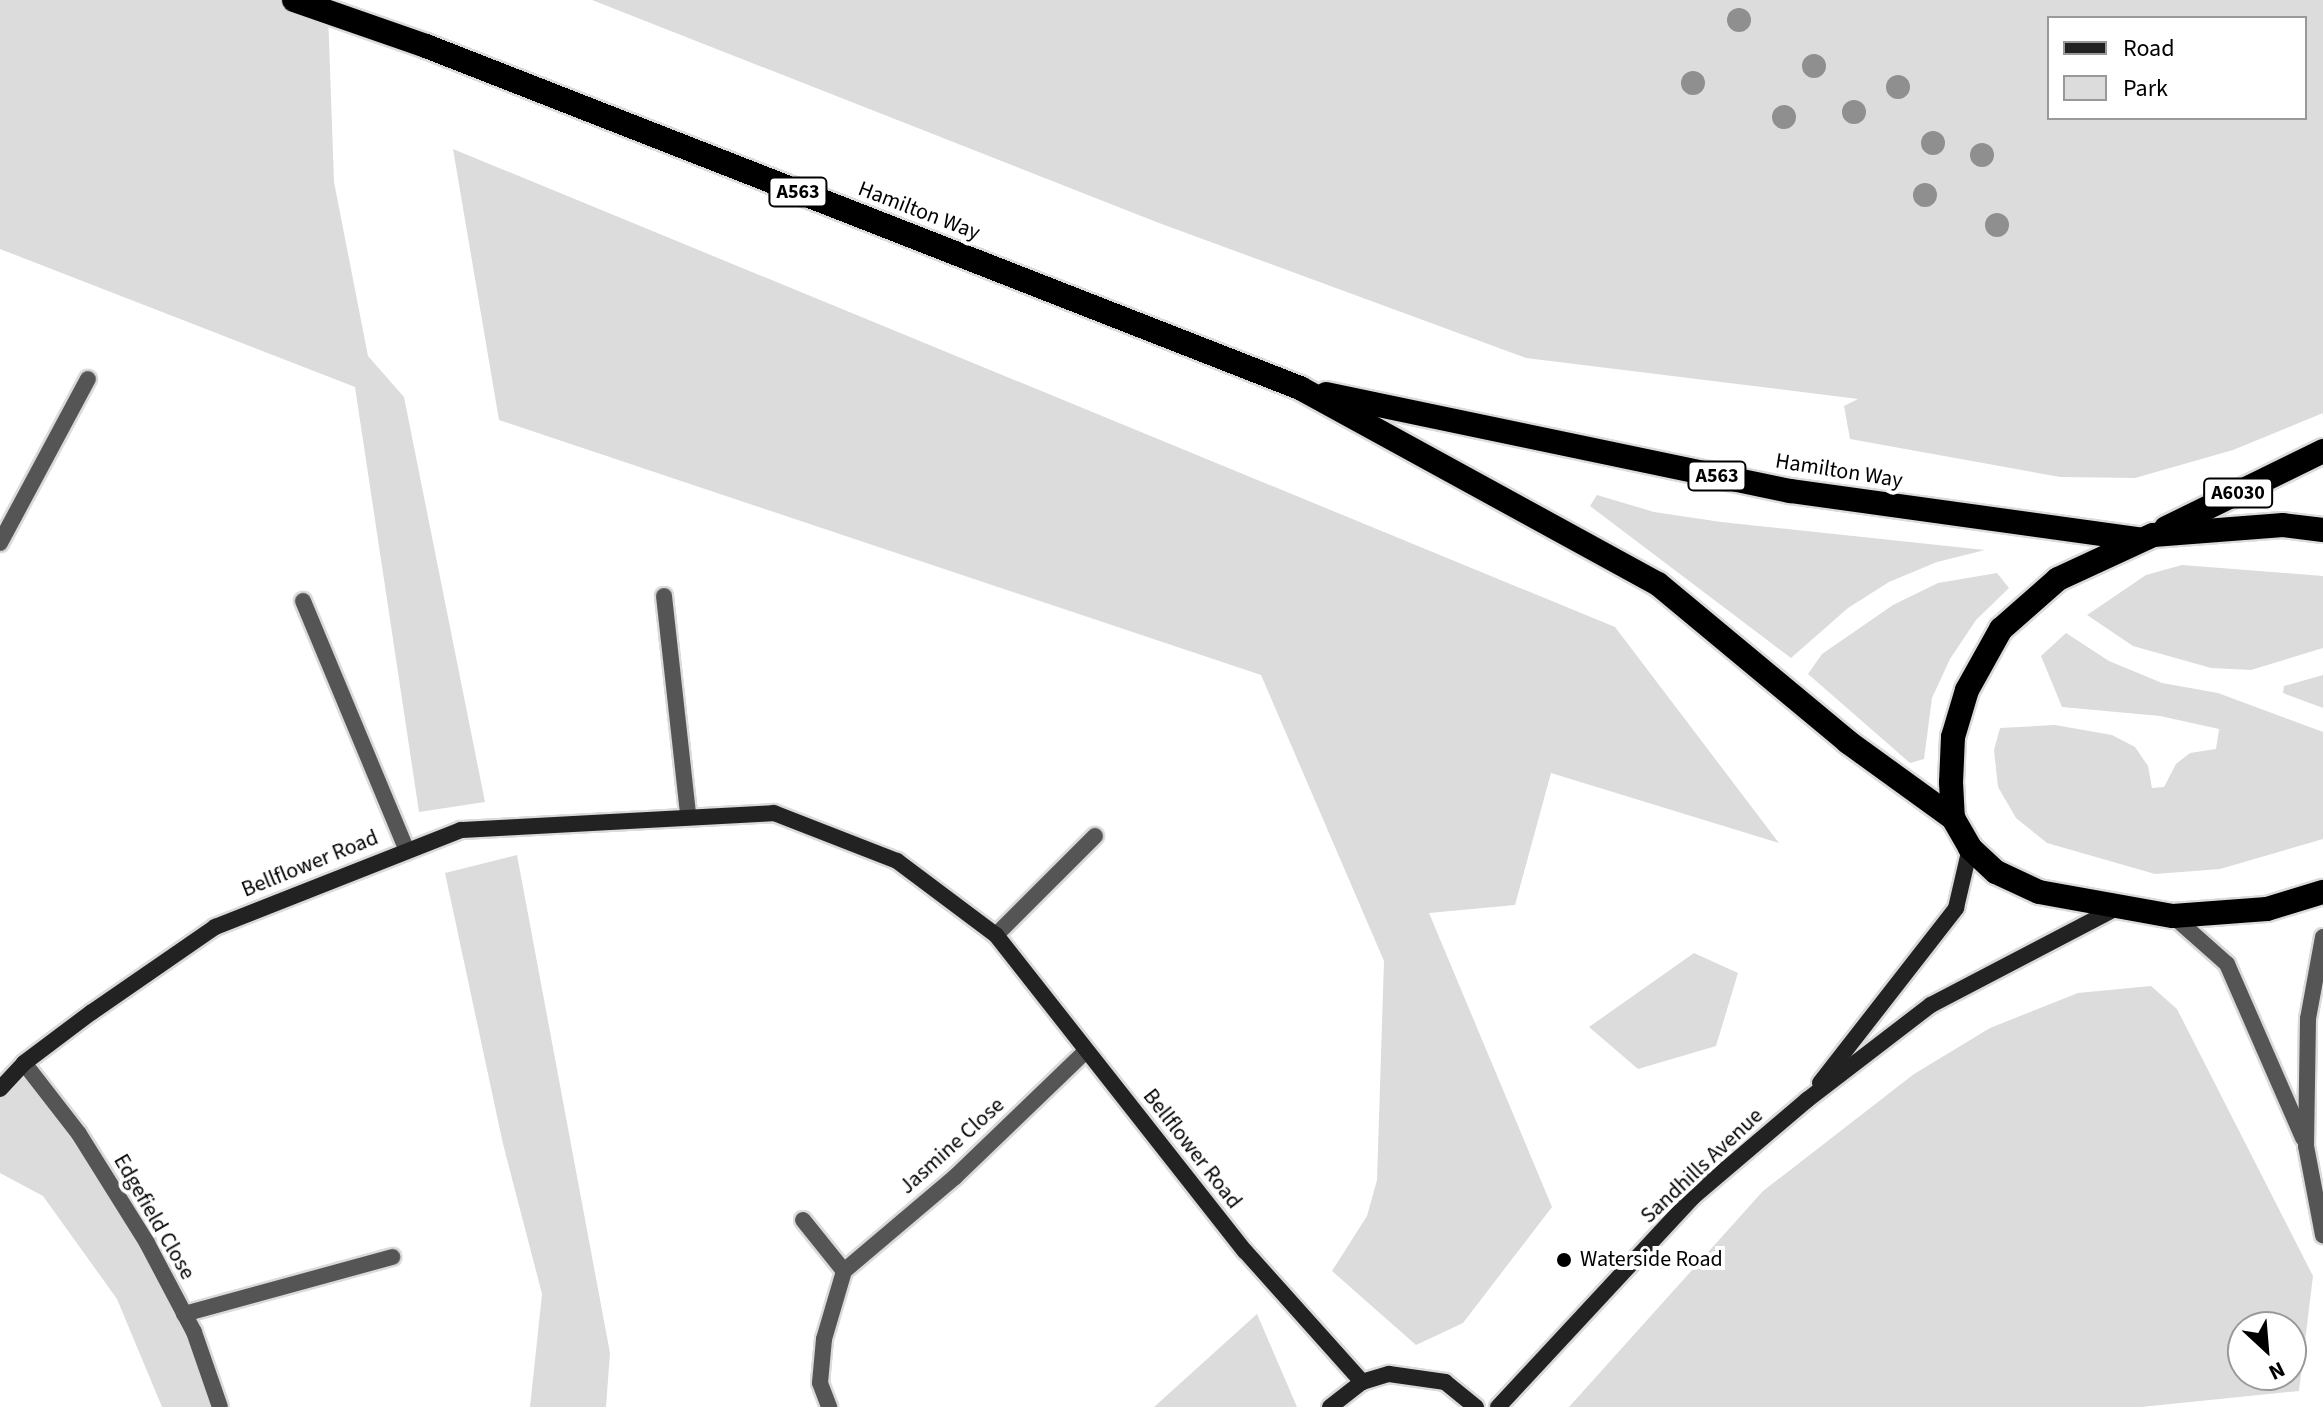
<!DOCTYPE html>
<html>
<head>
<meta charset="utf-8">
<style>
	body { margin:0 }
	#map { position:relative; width:2323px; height:1407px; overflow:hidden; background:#fff; font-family:"Source Sans 3",sans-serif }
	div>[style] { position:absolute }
	.green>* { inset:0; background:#dcdcdc }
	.roads { filter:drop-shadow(2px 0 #dbdbdb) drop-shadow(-2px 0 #dbdbdb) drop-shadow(0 2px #dbdbdb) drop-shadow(0 -2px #dbdbdb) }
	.lane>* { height:16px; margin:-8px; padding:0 8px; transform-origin:8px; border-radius:8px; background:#555 }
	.street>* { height:16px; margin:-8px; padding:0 8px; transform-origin:8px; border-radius:8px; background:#555 }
	.secondary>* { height:16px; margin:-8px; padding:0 8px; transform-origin:8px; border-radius:8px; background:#222 }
	.highway>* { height:24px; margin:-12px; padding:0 12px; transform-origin:12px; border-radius:12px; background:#000 }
	.trees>* { width:24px; height:24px; margin:-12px; border-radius:50%; background:#8f8f8f }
	.dots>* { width:22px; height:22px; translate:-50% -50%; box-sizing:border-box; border:4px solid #fff; border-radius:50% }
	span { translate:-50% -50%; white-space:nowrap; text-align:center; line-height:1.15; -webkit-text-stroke:8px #fff; paint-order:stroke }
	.shield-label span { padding:2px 6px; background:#fff; border:2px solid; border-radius:6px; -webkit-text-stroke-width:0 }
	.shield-label { font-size:20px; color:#000; font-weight:700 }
	.street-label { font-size:22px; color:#000 }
	.poi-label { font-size:22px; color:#000 }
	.left { translate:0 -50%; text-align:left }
	.legend { position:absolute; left:2047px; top:16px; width:260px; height:104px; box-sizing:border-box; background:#fff; border:2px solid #999; margin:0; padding:10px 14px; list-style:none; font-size:24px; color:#000 }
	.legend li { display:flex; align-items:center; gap:16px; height:40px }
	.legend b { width:40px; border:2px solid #999 }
	.north { position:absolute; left:2227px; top:1311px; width:80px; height:80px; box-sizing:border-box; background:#fff; border:2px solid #999; border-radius:50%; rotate:154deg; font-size:22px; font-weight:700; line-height:32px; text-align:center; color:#000 }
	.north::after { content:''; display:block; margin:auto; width:28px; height:36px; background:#000; clip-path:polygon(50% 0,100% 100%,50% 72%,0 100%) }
</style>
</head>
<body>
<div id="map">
	<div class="green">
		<i style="clip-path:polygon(0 0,295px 0,328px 12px,334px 182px,368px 356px,404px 397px,485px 802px,419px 812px,355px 387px,0 249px)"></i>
		<i style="clip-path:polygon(evenodd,592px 0,2323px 0,2323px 413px,2233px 450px,2135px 478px,2060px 477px,1850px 439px,1844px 406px,1858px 399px,1526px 358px,1159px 223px,592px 0,2049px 18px,2305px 18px,2305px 118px,2049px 118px,2049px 18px)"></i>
		<i style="clip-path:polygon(453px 149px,1615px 627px,1779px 843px,1551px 773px,1515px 905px,1429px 913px,1552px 1207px,1463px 1323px,1416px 1345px,1332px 1271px,1367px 1216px,1377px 1180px,1384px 961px,1261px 675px,499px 420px)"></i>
		<i style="clip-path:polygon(1597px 495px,1654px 512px,1721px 522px,1985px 550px,1937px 562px,1889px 582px,1848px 608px,1791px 658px,1590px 506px)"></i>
		<i style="clip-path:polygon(2182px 565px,2323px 576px,2323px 648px,2251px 670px,2211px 668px,2133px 646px,2087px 615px,2146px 575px)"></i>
		<i style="clip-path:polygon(1997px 573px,2009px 588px,1976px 620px,1950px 659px,1932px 698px,1924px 759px,1910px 763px,1808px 674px,1822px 654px,1893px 605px,1938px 583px)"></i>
		<i style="clip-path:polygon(2066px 633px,2109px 661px,2162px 683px,2218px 693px,2323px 732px,2323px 839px,2220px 869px,2155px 874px,2047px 843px,2016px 818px,1998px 787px,1994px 750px,2000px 728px,2055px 725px,2112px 735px,2135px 747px,2148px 766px,2152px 788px,2164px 787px,2176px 764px,2190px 753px,2216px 749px,2219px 729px,2160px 716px,2062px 707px,2041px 656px)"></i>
		<i style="clip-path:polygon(2323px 675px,2323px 708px,2283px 693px,2284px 686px)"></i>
		<i style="clip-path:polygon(517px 855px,610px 1353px,606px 1407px,530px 1407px,542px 1294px,503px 1144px,445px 873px)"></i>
		<i style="clip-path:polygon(1694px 953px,1738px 973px,1716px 1046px,1638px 1069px,1589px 1027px)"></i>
		<i style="clip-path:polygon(evenodd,2151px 986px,2177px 1009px,2313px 1276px,2299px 1391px,2141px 1407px,1569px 1407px,1763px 1191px,1914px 1074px,1990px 1028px,2078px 993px,2151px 986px,2243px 1327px,2291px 1327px,2291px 1375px,2243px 1375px,2243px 1327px)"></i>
		<i style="clip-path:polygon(24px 1063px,192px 1329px,221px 1407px,162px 1407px,117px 1299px,43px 1196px,0 1173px,0 1087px)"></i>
		<i style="clip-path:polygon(1257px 1314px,1297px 1407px,1154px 1407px)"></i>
	</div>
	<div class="roads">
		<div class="lane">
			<i style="left:303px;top:601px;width:269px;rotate:67.4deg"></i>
			<i style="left:184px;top:1314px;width:216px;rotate:-15.3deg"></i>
			<i style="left:824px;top:1339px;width:44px;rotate:95.2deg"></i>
			<i style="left:820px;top:1383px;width:26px;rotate:69deg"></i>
		</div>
		<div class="street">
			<i style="left:0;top:543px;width:186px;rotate:-61.8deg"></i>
			<i style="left:664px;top:596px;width:220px;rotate:83.7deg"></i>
			<i style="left:2173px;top:916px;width:72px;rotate:41.6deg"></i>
			<i style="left:2227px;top:964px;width:190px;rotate:66.4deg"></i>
			<i style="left:996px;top:935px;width:140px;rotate:-45deg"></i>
			<i style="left:2323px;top:937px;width:83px;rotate:100.4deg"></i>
			<i style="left:2308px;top:1019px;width:127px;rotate:90.9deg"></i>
			<i style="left:2306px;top:1146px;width:91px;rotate:79.2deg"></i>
			<i style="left:24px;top:1063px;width:90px;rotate:52.2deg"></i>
			<i style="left:79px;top:1134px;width:128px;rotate:58deg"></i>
			<i style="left:147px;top:1243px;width:101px;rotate:62.2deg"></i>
			<i style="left:194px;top:1332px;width:79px;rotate:70.9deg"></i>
			<i style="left:803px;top:1220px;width:65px;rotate:51.2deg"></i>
			<i style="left:824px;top:1339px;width:71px;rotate:-73.6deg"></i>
			<i style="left:844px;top:1271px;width:145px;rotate:-40.3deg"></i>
			<i style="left:955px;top:1177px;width:182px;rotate:-43.9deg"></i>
		</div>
		<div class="secondary">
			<i style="left:1820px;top:1083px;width:222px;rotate:-52.1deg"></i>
			<i style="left:1956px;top:908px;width:62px;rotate:-76.9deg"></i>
			<i style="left:0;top:1089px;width:35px;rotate:-47deg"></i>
			<i style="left:24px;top:1063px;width:85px;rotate:-36.9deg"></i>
			<i style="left:92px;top:1012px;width:150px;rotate:-34.6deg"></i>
			<i style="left:215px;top:927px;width:264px;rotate:-21.5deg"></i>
			<i style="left:461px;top:830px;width:313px;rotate:-3.1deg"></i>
			<i style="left:774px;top:813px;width:132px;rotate:21.3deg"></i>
			<i style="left:897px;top:861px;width:124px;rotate:36.8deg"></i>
			<i style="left:996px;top:935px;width:402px;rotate:51.8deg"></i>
			<i style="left:1245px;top:1251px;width:176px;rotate:48.2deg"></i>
			<i style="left:1330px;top:1407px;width:41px;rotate:-38deg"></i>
			<i style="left:1362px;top:1382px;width:28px;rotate:-17deg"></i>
			<i style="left:1389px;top:1374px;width:57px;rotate:8.1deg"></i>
			<i style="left:1445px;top:1382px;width:40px;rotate:39deg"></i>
			<i style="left:1498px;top:1407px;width:287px;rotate:-47.1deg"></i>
			<i style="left:1693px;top:1197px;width:150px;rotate:-40.4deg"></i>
			<i style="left:1807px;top:1100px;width:156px;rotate:-37.5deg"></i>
			<i style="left:1931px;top:1005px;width:208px;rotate:-27.6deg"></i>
		</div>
		<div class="highway">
			<i style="left:294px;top:0;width:140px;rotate:19.2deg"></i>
			<i style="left:426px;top:46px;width:939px;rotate:21.37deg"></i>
			<i style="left:1300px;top:388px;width:408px;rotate:28.7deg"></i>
			<i style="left:1658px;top:584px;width:247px;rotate:39.7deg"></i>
			<i style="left:1848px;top:742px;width:130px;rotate:35.9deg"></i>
			<i style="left:1326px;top:394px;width:475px;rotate:11.8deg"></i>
			<i style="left:1791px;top:491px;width:351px;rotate:7.9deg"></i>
			<i style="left:2166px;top:528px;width:175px;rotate:-26.1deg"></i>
			<i style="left:2323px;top:530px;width:40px;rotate:-172.9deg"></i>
			<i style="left:2283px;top:525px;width:130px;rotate:175.6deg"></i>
			<i style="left:2153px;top:535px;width:105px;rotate:155.1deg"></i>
			<i style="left:2058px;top:579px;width:76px;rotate:138.7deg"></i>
			<i style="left:2001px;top:629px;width:70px;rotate:119.1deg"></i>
			<i style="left:1967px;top:690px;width:49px;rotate:106.6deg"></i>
			<i style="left:1953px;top:737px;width:45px;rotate:92.5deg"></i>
			<i style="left:1951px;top:782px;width:36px;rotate:87deg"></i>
			<i style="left:1953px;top:818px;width:34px;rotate:60deg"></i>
			<i style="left:1970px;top:848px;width:35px;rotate:43deg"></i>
			<i style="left:1996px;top:872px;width:47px;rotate:24.9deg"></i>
			<i style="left:2039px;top:892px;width:136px;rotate:10.2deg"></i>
			<i style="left:2173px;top:916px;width:94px;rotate:-4.3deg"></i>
			<i style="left:2267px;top:909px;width:59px;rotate:-16.9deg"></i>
		</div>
	</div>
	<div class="trees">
		<i style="left:1739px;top:20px"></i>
		<i style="left:1814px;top:66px"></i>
		<i style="left:1693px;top:83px"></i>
		<i style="left:1898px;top:87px"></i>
		<i style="left:1854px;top:112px"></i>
		<i style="left:1784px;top:117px"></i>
		<i style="left:1933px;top:143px"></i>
		<i style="left:1982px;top:155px"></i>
		<i style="left:1925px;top:195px"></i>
		<i style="left:1997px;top:225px"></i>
	</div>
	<div class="dots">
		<i style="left:1564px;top:1260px;background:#000"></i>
	</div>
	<div class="shield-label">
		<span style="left:798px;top:192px">A563</span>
		<span style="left:1717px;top:476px">A563</span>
		<span style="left:2238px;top:493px">A6030</span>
	</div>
	<div class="street-label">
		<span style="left:919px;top:211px;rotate:21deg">Hamilton Way</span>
		<span style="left:1839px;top:471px;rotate:9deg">Hamilton Way</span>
		<span style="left:310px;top:864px;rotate:-22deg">Bellflower Road</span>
		<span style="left:952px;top:1146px;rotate:-42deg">Jasmine Close</span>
		<span style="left:1192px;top:1149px;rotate:52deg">Bellflower Road</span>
		<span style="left:1702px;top:1166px;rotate:-43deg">Sandhills Avenue</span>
		<span style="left:154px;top:1217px;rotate:60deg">Edgefield Close</span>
	</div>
	<div class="poi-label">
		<span class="left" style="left:1580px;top:1260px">Waterside Road</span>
	</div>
	<ul class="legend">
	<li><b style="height:10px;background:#222"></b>Road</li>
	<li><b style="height:22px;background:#dcdcdc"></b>Park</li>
	</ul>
	<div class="north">N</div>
</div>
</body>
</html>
